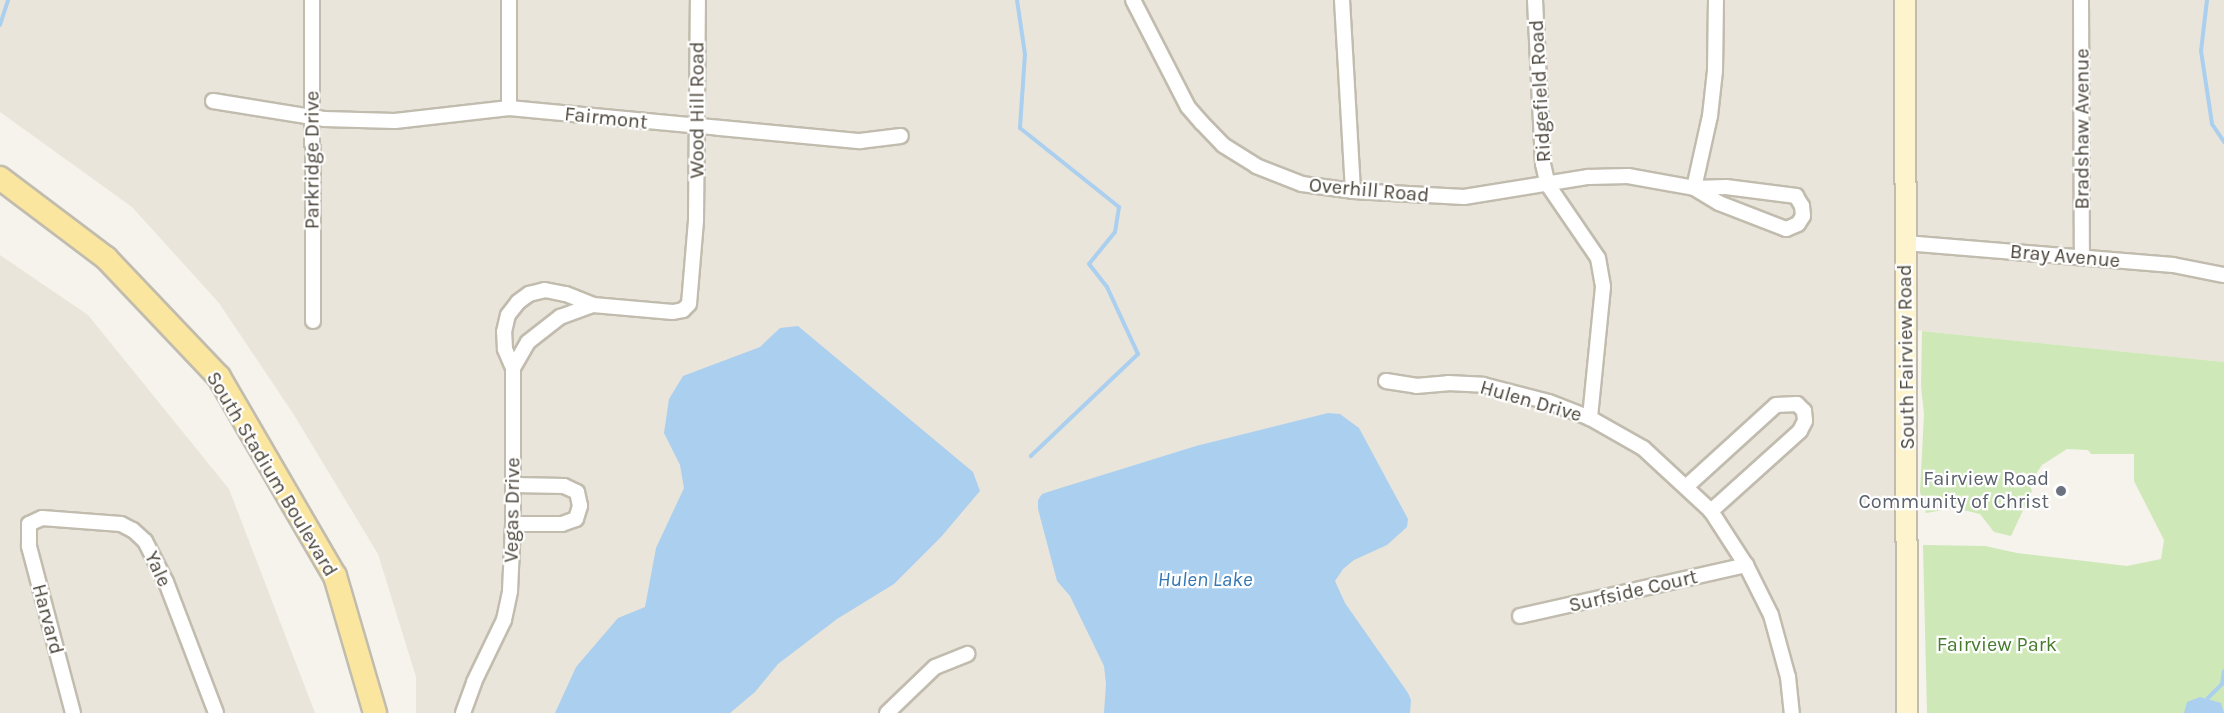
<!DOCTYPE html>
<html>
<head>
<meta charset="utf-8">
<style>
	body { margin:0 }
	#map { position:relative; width:2224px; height:713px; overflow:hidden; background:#f5f3ec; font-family:Karla,sans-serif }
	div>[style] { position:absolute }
	.residential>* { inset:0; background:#e9e5da }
	.green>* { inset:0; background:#cfe8b7 }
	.water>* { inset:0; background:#abcfef }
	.stream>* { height:4px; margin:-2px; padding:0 2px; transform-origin:2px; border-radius:2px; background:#abcfef }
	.roads { filter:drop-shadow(2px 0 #c1bcae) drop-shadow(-2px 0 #c1bcae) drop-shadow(0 2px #c1bcae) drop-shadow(0 -2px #c1bcae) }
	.street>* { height:14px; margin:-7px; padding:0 7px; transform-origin:7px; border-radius:7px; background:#fff }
	.secondary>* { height:20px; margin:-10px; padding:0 10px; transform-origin:10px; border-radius:10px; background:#fdf4ce }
	.primary>* { height:22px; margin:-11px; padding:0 11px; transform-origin:11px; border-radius:11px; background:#fbe69f }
	.dots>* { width:16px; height:16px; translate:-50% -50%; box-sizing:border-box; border:3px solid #fff; border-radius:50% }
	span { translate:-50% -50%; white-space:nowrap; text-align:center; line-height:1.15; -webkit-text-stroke:4.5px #fff; paint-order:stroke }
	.street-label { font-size:20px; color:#4a4439 }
	.worship-label { font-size:20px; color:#5b616d }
	.right { translate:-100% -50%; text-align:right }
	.park-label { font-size:20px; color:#467b2d }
	.water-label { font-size:21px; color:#3477b4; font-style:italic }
</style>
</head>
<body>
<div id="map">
	<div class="residential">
		<i style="clip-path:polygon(0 0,2224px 0,2224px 362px,1904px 329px,1903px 713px,416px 713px,416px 677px,378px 554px,294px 415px,219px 303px,132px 207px,0 112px)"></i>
		<i style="clip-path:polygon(0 255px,88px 315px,229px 489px,315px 713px,0 713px)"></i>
	</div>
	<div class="green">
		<i style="clip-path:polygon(1922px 331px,2224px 362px,2224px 713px,1927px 713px,1923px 545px,1985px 546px,2017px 553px,2127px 566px,2161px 559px,2164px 540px,2134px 481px,2134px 454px,2091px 454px,2088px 450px,2067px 449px,2042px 465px,2034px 477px,2023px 472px,2019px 480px,2030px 486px,2032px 491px,2011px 536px,1994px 532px,1980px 514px,1955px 508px,1926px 513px,1920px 492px,1924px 414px,1921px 386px)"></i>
	</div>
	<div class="water">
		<i style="clip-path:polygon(798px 326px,973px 472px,980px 491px,941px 537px,894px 584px,837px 619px,778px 664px,755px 692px,730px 713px,555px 713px,576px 667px,618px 618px,645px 607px,656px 548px,684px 488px,680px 465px,664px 433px,669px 399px,683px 376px,760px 347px,780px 328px)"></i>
		<i style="clip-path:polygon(1328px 413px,1340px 414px,1359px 428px,1408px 519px,1407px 527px,1387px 545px,1354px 560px,1343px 569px,1335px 581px,1345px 603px,1408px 693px,1411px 700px,1410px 713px,1104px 713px,1106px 684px,1104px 666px,1070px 596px,1057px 581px,1038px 509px,1038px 500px,1042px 494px,1051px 491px,1196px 446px)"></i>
		<i style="clip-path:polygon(2200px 697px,2221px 703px,2224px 713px,2184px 713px,2187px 702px)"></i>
	</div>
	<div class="stream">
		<i style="left:1017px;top:0;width:55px;rotate:81.6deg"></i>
		<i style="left:1025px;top:54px;width:74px;rotate:93.9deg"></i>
		<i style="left:1020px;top:128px;width:127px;rotate:38.6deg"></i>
		<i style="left:1119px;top:207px;width:25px;rotate:99deg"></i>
		<i style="left:1115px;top:232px;width:41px;rotate:129.1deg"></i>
		<i style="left:1089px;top:264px;width:29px;rotate:52deg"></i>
		<i style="left:1107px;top:287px;width:74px;rotate:65.2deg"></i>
		<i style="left:1138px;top:354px;width:148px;rotate:136.4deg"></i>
		<i style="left:2207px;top:0;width:51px;rotate:96.7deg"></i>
		<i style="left:2201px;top:51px;width:74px;rotate:81.4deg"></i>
		<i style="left:2212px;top:124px;width:22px;rotate:56deg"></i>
		<i style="left:0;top:25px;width:26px;rotate:-72deg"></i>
		<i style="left:2208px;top:698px;width:20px;rotate:-45deg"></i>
		<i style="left:2222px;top:684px;width:13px;rotate:-81deg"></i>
	</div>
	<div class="roads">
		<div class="street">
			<i style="left:312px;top:0;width:321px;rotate:89.8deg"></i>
			<i style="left:1133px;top:0;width:120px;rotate:62.8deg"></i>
			<i style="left:1188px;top:107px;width:21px;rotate:49deg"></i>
			<i style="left:1202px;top:123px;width:30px;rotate:46deg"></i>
			<i style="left:1223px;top:145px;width:39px;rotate:32deg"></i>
			<i style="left:1256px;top:166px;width:49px;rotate:21.4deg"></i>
			<i style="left:1302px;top:184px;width:51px;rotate:7.8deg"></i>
			<i style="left:1353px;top:191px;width:111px;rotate:3.1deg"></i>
			<i style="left:1464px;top:197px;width:126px;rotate:-9.2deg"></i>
			<i style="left:1588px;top:177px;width:40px;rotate:-1.4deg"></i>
			<i style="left:1628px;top:176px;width:67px;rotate:10.3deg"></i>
			<i style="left:1694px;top:188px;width:32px;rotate:-2deg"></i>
			<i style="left:1726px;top:187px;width:71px;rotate:7.3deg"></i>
			<i style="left:1796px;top:196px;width:12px;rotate:59deg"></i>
			<i style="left:1802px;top:206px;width:10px;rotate:84deg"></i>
			<i style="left:1803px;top:216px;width:9px;rotate:122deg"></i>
			<i style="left:1798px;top:224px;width:13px;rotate:157deg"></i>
			<i style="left:1786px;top:229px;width:72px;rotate:-158.8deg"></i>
			<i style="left:1719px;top:203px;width:29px;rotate:-149deg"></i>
			<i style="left:1342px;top:0;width:191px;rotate:86.7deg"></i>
			<i style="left:1535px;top:0;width:164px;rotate:87.2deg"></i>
			<i style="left:1543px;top:164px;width:22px;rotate:77deg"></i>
			<i style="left:1548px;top:185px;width:88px;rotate:55.6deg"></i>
			<i style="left:1598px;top:258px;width:29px;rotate:80deg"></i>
			<i style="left:1603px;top:287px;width:132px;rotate:95.7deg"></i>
			<i style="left:2081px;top:0;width:257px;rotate:89.8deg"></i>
			<i style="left:213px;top:101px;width:112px;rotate:9.2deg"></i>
			<i style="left:324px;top:119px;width:71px;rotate:1.6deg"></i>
			<i style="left:395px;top:121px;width:115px;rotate:-6.5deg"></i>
			<i style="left:509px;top:108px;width:353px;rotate:5.4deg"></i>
			<i style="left:860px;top:141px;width:41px;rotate:-7deg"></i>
			<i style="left:509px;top:108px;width:108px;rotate:-90deg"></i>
			<i style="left:1694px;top:188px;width:74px;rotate:-77.5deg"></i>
			<i style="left:1710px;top:116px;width:45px;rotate:-83.7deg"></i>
			<i style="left:1715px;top:71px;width:71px;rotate:-89.2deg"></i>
			<i style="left:1905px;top:243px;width:269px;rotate:4.7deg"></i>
			<i style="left:2173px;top:265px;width:52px;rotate:11.1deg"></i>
			<i style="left:513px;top:368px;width:21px;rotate:-113deg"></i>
			<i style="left:505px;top:349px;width:17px;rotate:-93deg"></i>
			<i style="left:504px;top:332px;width:17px;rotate:-77deg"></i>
			<i style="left:508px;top:315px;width:16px;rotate:-52deg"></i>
			<i style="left:518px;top:302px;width:14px;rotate:-36deg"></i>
			<i style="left:529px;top:294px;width:16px;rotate:-14deg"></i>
			<i style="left:545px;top:290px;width:21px;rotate:11deg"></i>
			<i style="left:566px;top:294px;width:29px;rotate:22deg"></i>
			<i style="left:1386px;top:381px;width:30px;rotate:9deg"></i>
			<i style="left:1416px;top:386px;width:32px;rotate:-5deg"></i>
			<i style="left:1448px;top:383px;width:35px;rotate:3deg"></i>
			<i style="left:1483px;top:385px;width:68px;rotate:14.4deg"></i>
			<i style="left:1549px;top:402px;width:44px;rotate:21.3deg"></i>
			<i style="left:1590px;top:418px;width:61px;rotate:29.5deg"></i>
			<i style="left:1643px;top:448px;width:93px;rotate:42.8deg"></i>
			<i style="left:1711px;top:511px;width:64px;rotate:57.1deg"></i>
			<i style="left:1746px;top:565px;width:56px;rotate:63.4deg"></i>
			<i style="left:1771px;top:615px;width:64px;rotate:74.7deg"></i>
			<i style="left:1788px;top:677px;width:36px;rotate:84deg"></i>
			<i style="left:1687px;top:486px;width:120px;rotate:-42.3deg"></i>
			<i style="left:1776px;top:405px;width:21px;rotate:-3deg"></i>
			<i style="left:1797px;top:404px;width:10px;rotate:45deg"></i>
			<i style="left:1804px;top:411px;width:10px;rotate:84deg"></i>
			<i style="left:1805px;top:421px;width:11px;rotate:117deg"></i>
			<i style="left:1800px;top:431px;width:120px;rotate:138deg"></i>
			<i style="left:513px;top:524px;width:49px"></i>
			<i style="left:562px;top:524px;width:15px;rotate:-20deg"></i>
			<i style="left:576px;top:519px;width:14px;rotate:-73deg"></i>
			<i style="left:580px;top:506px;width:14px;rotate:-102deg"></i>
			<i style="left:577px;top:492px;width:14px;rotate:-155deg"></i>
			<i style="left:564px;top:486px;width:51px;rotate:-178.9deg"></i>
			<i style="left:1520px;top:616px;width:232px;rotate:-12.7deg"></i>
			<i style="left:73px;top:713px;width:173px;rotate:-104.8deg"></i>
			<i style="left:29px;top:546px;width:22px;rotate:-90deg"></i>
			<i style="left:29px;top:524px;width:14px;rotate:-25deg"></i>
			<i style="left:42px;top:518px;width:79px;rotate:4.3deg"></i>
			<i style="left:121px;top:524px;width:13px;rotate:27deg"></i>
			<i style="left:133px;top:530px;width:16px;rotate:43deg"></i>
			<i style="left:145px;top:541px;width:46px;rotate:62.9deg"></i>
			<i style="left:166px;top:582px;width:140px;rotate:69.1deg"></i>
			<i style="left:463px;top:713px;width:33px;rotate:-70deg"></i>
			<i style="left:474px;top:682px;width:69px;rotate:-64.2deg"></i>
			<i style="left:504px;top:620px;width:30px;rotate:-78deg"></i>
			<i style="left:510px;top:591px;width:67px;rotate:-87.4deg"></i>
			<i style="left:513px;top:524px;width:156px;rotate:-90deg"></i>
			<i style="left:513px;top:368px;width:30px;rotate:-60deg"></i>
			<i style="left:528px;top:342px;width:41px;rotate:-38deg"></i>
			<i style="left:560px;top:317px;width:35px;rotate:-20deg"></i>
			<i style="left:593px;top:305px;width:80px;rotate:5deg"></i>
			<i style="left:673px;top:312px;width:10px;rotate:-11deg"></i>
			<i style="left:683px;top:310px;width:8px;rotate:-45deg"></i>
			<i style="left:689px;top:304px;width:84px;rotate:-85.2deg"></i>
			<i style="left:696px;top:220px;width:220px;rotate:-89.5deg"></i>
			<i style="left:887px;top:713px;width:66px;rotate:-43.8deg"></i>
			<i style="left:935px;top:667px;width:35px;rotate:-22deg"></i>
		</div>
		<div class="secondary">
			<i style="left:1905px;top:0;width:713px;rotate:89.84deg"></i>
		</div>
		<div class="primary">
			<i style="left:0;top:178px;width:133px;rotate:37deg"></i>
			<i style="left:106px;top:258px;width:164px;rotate:46.5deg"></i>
			<i style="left:219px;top:377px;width:230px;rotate:59.8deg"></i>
			<i style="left:335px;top:576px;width:143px;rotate:73.7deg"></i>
		</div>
	</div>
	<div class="dots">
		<i style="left:2061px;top:491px;background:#6b7280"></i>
	</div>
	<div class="street-label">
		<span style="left:1540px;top:91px;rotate:-93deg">Ridgefield Road</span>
		<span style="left:697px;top:110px;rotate:-90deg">Wood Hill Road</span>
		<span style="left:606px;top:118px;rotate:6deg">Fairmont</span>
		<span style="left:2082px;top:129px;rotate:-90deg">Bradshaw Avenue</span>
		<span style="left:312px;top:160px;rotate:-90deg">Parkridge Drive</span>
		<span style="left:1369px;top:190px;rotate:5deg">Overhill Road</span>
		<span style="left:2065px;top:256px;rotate:5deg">Bray Avenue</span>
		<span style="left:1906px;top:357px;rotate:-91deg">South Fairview Road</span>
		<span style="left:1531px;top:401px;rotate:16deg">Hulen Drive</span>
		<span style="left:272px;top:474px;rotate:59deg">South Stadium Boulevard</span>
		<span style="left:512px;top:510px;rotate:-89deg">Vegas Drive</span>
		<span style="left:158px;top:569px;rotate:65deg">Yale</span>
		<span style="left:1633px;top:591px;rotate:-13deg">Surfside Court</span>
		<span style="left:48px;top:619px;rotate:75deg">Harvard</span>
	</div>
	<div class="worship-label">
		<span class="right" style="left:2049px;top:490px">Fairview Road<br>Community of Christ</span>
	</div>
	<div class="park-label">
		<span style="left:1997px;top:644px">Fairview Park</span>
	</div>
	<div class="water-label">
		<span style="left:1205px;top:579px">Hulen Lake</span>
	</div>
</div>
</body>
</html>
